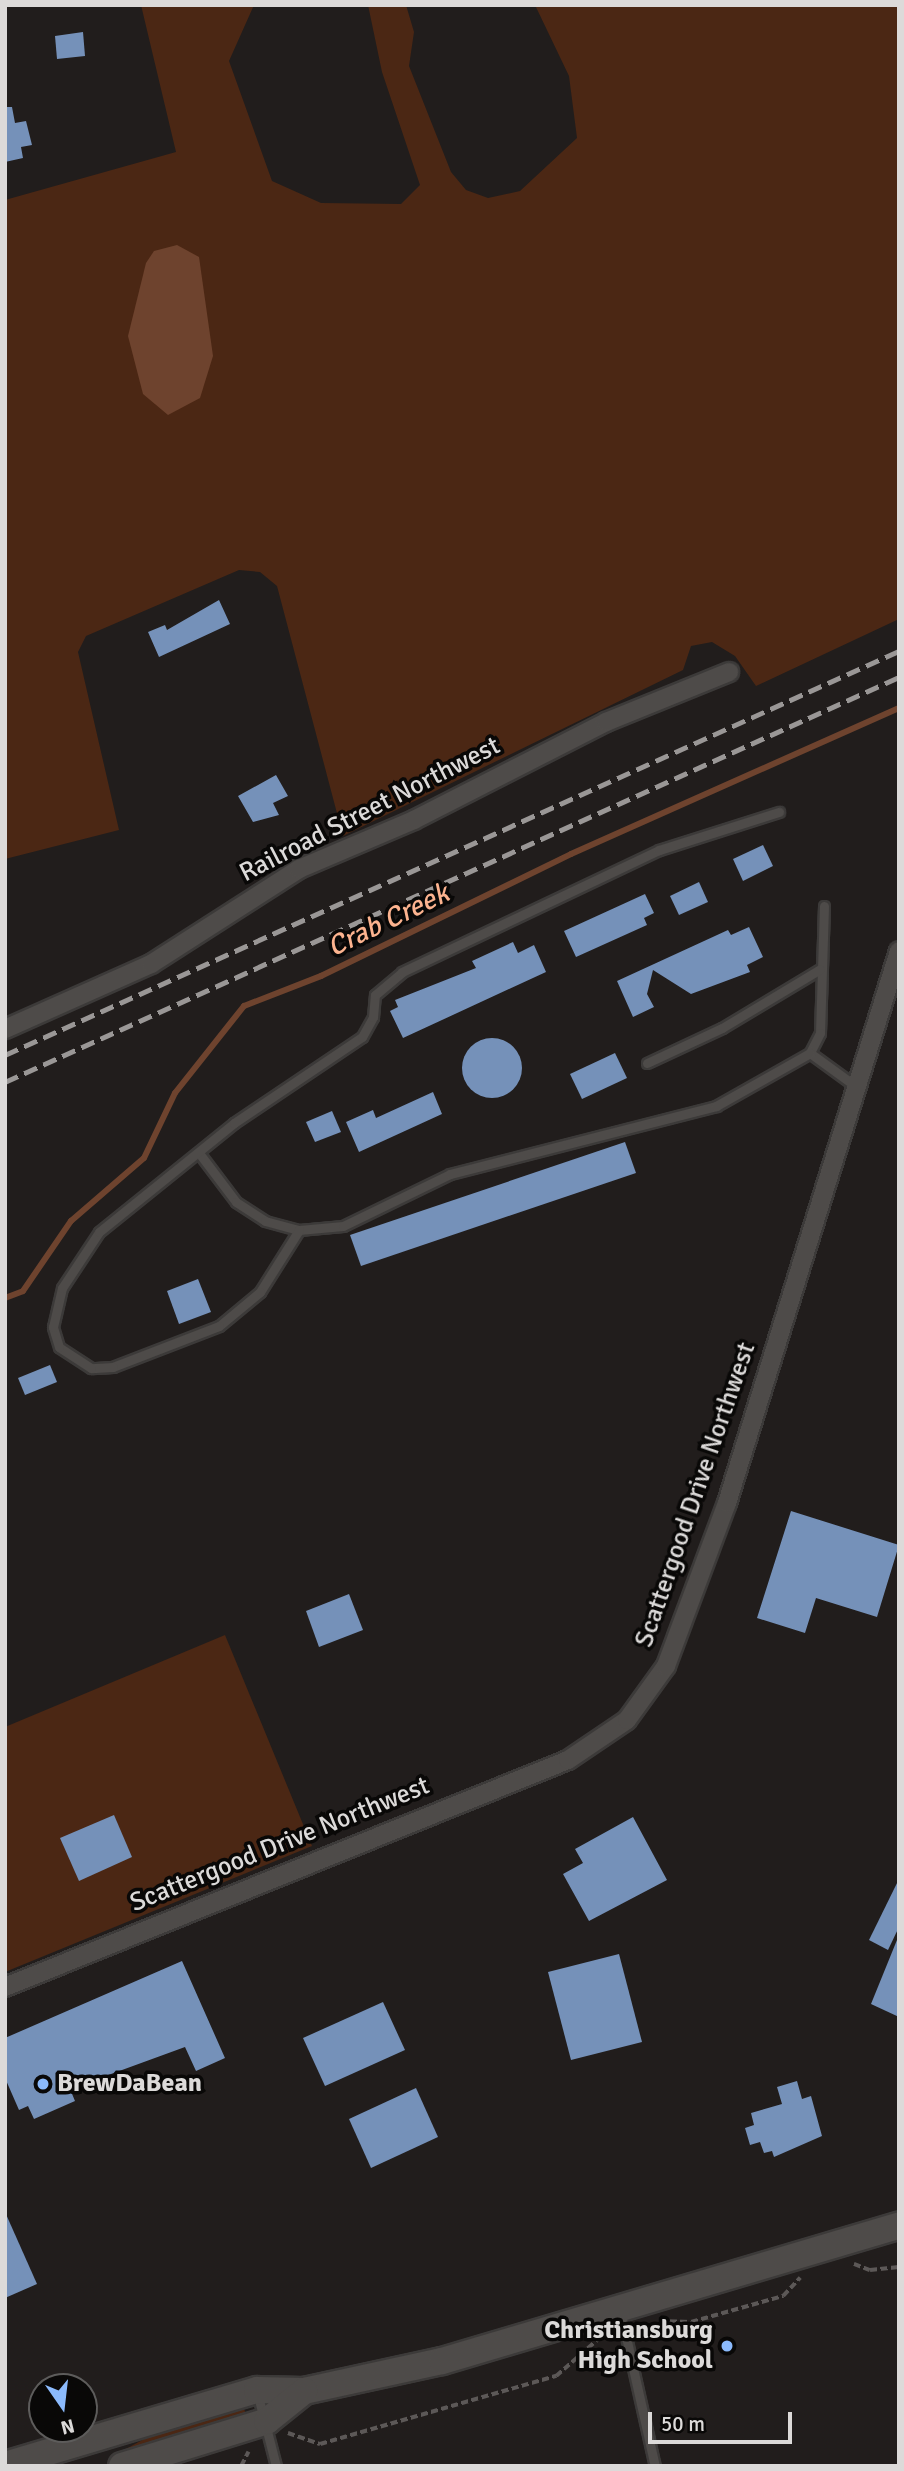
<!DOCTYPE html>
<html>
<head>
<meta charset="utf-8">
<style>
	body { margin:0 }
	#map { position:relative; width:904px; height:2471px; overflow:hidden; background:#211d1c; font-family:Signika,sans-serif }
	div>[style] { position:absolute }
	.green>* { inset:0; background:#4b2714 }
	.water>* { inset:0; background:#6e432e }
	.stream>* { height:6px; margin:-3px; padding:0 3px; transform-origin:3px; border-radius:3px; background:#6e432e }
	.building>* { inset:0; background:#7591b9 }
	.round { border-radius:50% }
	.path>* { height:3.5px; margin-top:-1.75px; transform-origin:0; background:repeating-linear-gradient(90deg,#5c5857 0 7px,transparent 0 10.5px) }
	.roads { filter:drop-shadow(2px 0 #3c3a39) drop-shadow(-2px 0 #3c3a39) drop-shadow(0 2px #3c3a39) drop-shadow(0 -2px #3c3a39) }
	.lane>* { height:9px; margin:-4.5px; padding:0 4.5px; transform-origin:4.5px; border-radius:4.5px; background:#4e4b49 }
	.street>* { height:18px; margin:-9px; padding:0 9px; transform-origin:9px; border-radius:9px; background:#4e4b49 }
	.secondary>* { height:26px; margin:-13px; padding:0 13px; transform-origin:13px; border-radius:13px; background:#4e4b49 }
	.rail>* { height:5px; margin-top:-2.5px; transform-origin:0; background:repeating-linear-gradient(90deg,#9a9796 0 14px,transparent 0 21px) }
	.dots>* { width:19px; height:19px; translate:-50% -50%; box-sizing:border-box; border:4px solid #090807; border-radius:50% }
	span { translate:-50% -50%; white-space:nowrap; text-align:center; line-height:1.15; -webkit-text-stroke:7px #090807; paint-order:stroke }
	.street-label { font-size:26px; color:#dcdad9 }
	.poi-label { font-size:26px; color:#dcdad9; font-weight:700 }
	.left { translate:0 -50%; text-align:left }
	.right { translate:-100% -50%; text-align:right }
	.water-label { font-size:28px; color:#fcb38f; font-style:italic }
	.frame { position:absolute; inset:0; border:7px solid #dcdad9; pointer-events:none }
	.north { position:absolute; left:28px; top:2373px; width:70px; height:70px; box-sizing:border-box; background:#090807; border:2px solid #5d5c5b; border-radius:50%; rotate:166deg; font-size:19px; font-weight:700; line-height:28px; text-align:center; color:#dcdad9 }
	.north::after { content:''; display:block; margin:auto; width:24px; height:32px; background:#8bbafc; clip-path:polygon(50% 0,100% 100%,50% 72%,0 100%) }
	.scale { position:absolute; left:648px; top:2412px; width:144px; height:32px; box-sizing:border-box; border:4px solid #dcdad9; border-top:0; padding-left:9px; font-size:21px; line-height:24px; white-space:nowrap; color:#dcdad9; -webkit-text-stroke:5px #090807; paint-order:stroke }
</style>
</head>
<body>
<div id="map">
	<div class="green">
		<i style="clip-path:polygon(141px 5px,254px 5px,229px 61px,272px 181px,321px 203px,401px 204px,420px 185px,382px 72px,368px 5px,406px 5px,414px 32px,409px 66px,451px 172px,466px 190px,488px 198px,520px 191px,577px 138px,569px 76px,535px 5px,899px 5px,899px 619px,756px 686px,735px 656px,712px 642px,691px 646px,683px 670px,343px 836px,277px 586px,260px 572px,239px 570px,86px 636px,78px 652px,119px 830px,5px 859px,5px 200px,176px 152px)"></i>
		<i style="clip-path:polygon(225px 1635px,312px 1846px,5px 1972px,5px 1727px)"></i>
		<i style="clip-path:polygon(243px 2406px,247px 2417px,109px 2458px,161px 2430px)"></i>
	</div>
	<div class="water">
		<i style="clip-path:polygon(177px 245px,199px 257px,213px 356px,200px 398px,168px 415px,143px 394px,128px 336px,146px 263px,154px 251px)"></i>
	</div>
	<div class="stream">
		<i style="left:5px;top:1298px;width:19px;rotate:-21deg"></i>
		<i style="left:23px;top:1291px;width:85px;rotate:-55.6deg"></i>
		<i style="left:71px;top:1221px;width:96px;rotate:-40.8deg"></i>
		<i style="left:144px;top:1158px;width:72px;rotate:-64.5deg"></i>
		<i style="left:175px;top:1093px;width:111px;rotate:-51.6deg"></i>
		<i style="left:244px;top:1006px;width:83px;rotate:-21.3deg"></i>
		<i style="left:321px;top:976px;width:278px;rotate:-26deg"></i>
		<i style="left:571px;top:854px;width:359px;rotate:-24deg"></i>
	</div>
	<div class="building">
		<i style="clip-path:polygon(83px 32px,85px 56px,57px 59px,55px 36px)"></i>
		<i style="clip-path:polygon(5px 107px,12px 107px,15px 123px,26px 121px,32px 145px,21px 147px,23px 158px,5px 162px)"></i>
		<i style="clip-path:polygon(219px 600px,230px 624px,159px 657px,148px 632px,165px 625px,167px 630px)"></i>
		<i style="clip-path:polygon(276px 775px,288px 796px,273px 803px,279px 815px,253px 822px,238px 796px)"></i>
		<i style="clip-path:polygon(763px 845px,773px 866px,743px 881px,733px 859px)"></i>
		<i style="clip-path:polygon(699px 882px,708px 902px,679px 915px,670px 896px)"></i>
		<i style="clip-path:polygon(645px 894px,654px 913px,644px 918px,647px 925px,576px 957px,564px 931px)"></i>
		<i style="clip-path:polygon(749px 927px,763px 957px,747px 965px,750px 972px,691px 994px,653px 970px,647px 994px,654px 1007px,633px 1017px,617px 981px,728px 930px,731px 935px)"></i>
		<i style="clip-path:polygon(513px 942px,518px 953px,534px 945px,546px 972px,403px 1038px,390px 1011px,398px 1007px,395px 1000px,476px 968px,472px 961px)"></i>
		<i class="round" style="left:462px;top:1038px;width:60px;height:60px"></i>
		<i style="clip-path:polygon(615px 1053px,627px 1078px,582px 1099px,570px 1074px)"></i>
		<i style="clip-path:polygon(433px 1092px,442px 1114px,359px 1152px,346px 1122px,373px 1110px,376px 1118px)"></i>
		<i style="clip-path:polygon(332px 1111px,341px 1132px,315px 1142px,306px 1122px)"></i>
		<i style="clip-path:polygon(625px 1142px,636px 1173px,361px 1266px,350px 1235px)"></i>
		<i style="clip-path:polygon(198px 1279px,211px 1312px,179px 1324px,167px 1291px)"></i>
		<i style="clip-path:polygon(50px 1365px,57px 1382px,25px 1395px,18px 1378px)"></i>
		<i style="clip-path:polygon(791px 1511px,899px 1545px,877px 1617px,816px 1598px,805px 1633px,757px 1618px)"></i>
		<i style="clip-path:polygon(349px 1594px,363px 1630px,319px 1647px,306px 1611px)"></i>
		<i style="clip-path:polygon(114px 1815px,132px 1857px,79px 1881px,60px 1838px)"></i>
		<i style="clip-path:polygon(633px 1817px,667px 1880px,589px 1921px,563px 1874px,583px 1863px,575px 1849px)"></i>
		<i style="clip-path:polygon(899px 1879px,899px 1927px,888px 1950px,869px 1940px)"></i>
		<i style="clip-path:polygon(899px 1935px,899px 2017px,871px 2004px)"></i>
		<i style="clip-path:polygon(619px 1954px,642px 2042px,571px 2060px,548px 1972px)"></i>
		<i style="clip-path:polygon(182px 1961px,225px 2058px,196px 2071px,185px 2047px,70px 2089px,75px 2101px,34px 2119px,28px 2106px,19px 2110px,5px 2078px,5px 2038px)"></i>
		<i style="clip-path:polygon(383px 2002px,405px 2050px,325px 2086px,303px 2038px)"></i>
		<i style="clip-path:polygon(797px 2081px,802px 2099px,811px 2096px,822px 2136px,774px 2157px,772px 2151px,764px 2153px,760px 2142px,750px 2145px,745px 2128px,754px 2125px,751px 2113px,782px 2104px,777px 2087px)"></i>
		<i style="clip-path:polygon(416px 2088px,438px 2137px,371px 2168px,349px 2119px)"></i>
		<i style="clip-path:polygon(5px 2212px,37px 2284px,5px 2298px)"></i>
	</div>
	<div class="path">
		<i style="left:854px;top:2264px;width:17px;rotate:21deg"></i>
		<i style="left:870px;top:2270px;width:29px;rotate:-6deg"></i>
		<i style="left:659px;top:2321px;width:32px;rotate:2deg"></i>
		<i style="left:691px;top:2322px;width:96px;rotate:-15.8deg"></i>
		<i style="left:783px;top:2296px;width:25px;rotate:-47deg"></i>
		<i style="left:288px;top:2433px;width:34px;rotate:19deg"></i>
		<i style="left:320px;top:2444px;width:246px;rotate:-16.1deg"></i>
		<i style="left:556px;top:2376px;width:55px;rotate:-41.3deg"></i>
		<i style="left:241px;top:2466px;width:16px;rotate:-63deg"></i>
	</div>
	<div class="roads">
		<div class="lane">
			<i style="left:824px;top:906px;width:127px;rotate:91.8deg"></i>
			<i style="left:820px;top:1033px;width:22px;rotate:117deg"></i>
			<i style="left:810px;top:1053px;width:54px;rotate:36deg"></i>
			<i style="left:647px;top:1063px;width:83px;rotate:-25deg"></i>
			<i style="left:722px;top:1028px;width:114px;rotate:-31deg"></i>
			<i style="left:199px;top:1153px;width:61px;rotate:52.9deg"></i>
			<i style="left:236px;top:1202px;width:35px;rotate:33deg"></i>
			<i style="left:265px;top:1221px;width:35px;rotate:15deg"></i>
			<i style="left:299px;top:1230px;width:44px;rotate:-5.2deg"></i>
			<i style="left:343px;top:1226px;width:119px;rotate:-25.9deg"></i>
			<i style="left:450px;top:1174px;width:275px;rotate:-14.3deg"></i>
			<i style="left:716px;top:1106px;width:108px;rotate:-29.4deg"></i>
			<i style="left:299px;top:1230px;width:73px;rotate:122.2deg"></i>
			<i style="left:260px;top:1292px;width:53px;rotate:140.3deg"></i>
			<i style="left:219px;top:1326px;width:114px;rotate:158.9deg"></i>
			<i style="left:113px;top:1367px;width:22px;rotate:177deg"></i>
			<i style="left:91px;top:1368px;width:38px;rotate:-147deg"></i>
			<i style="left:59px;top:1347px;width:21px;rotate:-107deg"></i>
			<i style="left:53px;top:1327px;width:40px;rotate:-77deg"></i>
			<i style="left:62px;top:1288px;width:67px;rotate:-56.5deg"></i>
			<i style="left:99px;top:1232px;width:174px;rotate:-38.9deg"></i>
			<i style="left:234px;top:1123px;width:154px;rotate:-33.9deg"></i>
			<i style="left:362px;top:1037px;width:23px;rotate:-61deg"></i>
			<i style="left:373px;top:1017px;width:22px;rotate:-85deg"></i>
			<i style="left:375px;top:995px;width:35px;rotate:-40deg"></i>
			<i style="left:402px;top:972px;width:284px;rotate:-25.4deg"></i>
			<i style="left:659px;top:850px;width:126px;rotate:-17.6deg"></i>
			<i style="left:620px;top:2310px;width:160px;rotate:77.4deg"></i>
			<i style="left:257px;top:2392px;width:76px;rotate:75.6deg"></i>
		</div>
		<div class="street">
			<i style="left:5px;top:1029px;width:160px;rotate:-24deg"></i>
			<i style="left:151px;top:964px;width:176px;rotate:-32.7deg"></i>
			<i style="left:299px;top:869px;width:125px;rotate:-23.1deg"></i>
			<i style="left:414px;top:820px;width:216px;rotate:-27deg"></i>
			<i style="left:606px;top:722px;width:133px;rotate:-22.1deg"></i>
			<i style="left:5px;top:1987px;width:607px;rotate:-21.96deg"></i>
			<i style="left:568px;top:1760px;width:71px;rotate:-34.1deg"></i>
			<i style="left:627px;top:1720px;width:67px;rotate:-54.2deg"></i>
			<i style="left:666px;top:1666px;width:174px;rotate:-69.5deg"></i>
			<i style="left:727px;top:1503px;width:578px;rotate:-72.69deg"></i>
		</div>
		<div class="secondary">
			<i style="left:5px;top:2465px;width:263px;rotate:-16.6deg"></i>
			<i style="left:257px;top:2390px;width:47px;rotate:1.2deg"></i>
			<i style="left:304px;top:2391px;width:141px;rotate:-12.3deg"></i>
			<i style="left:442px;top:2361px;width:477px;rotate:-16.5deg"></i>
			<i style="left:122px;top:2466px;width:152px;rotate:-17.2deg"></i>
			<i style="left:267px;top:2421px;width:48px;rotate:-39deg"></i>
		</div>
	</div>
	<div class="rail">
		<i style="left:5px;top:1055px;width:981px;rotate:-24.32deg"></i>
		<i style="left:5px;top:1082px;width:981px;rotate:-24.37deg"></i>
	</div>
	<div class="dots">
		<i style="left:43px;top:2084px;background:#8bbafc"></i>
		<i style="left:727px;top:2346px;background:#8bbafc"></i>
	</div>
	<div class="street-label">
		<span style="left:370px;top:810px;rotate:-27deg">Railroad Street Northwest</span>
		<span style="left:696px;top:1495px;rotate:-71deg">Scattergood Drive Northwest</span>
		<span style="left:280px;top:1845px;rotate:-22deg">Scattergood Drive Northwest</span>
	</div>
	<div class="poi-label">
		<span class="left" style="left:57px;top:2084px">BrewDaBean</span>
		<span class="right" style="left:713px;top:2346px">Christiansburg<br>High School</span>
	</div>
	<div class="water-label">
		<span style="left:388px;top:920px;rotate:-26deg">Crab Creek</span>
	</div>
	<div class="frame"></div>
	<div class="north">N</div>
	<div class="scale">50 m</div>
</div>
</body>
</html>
